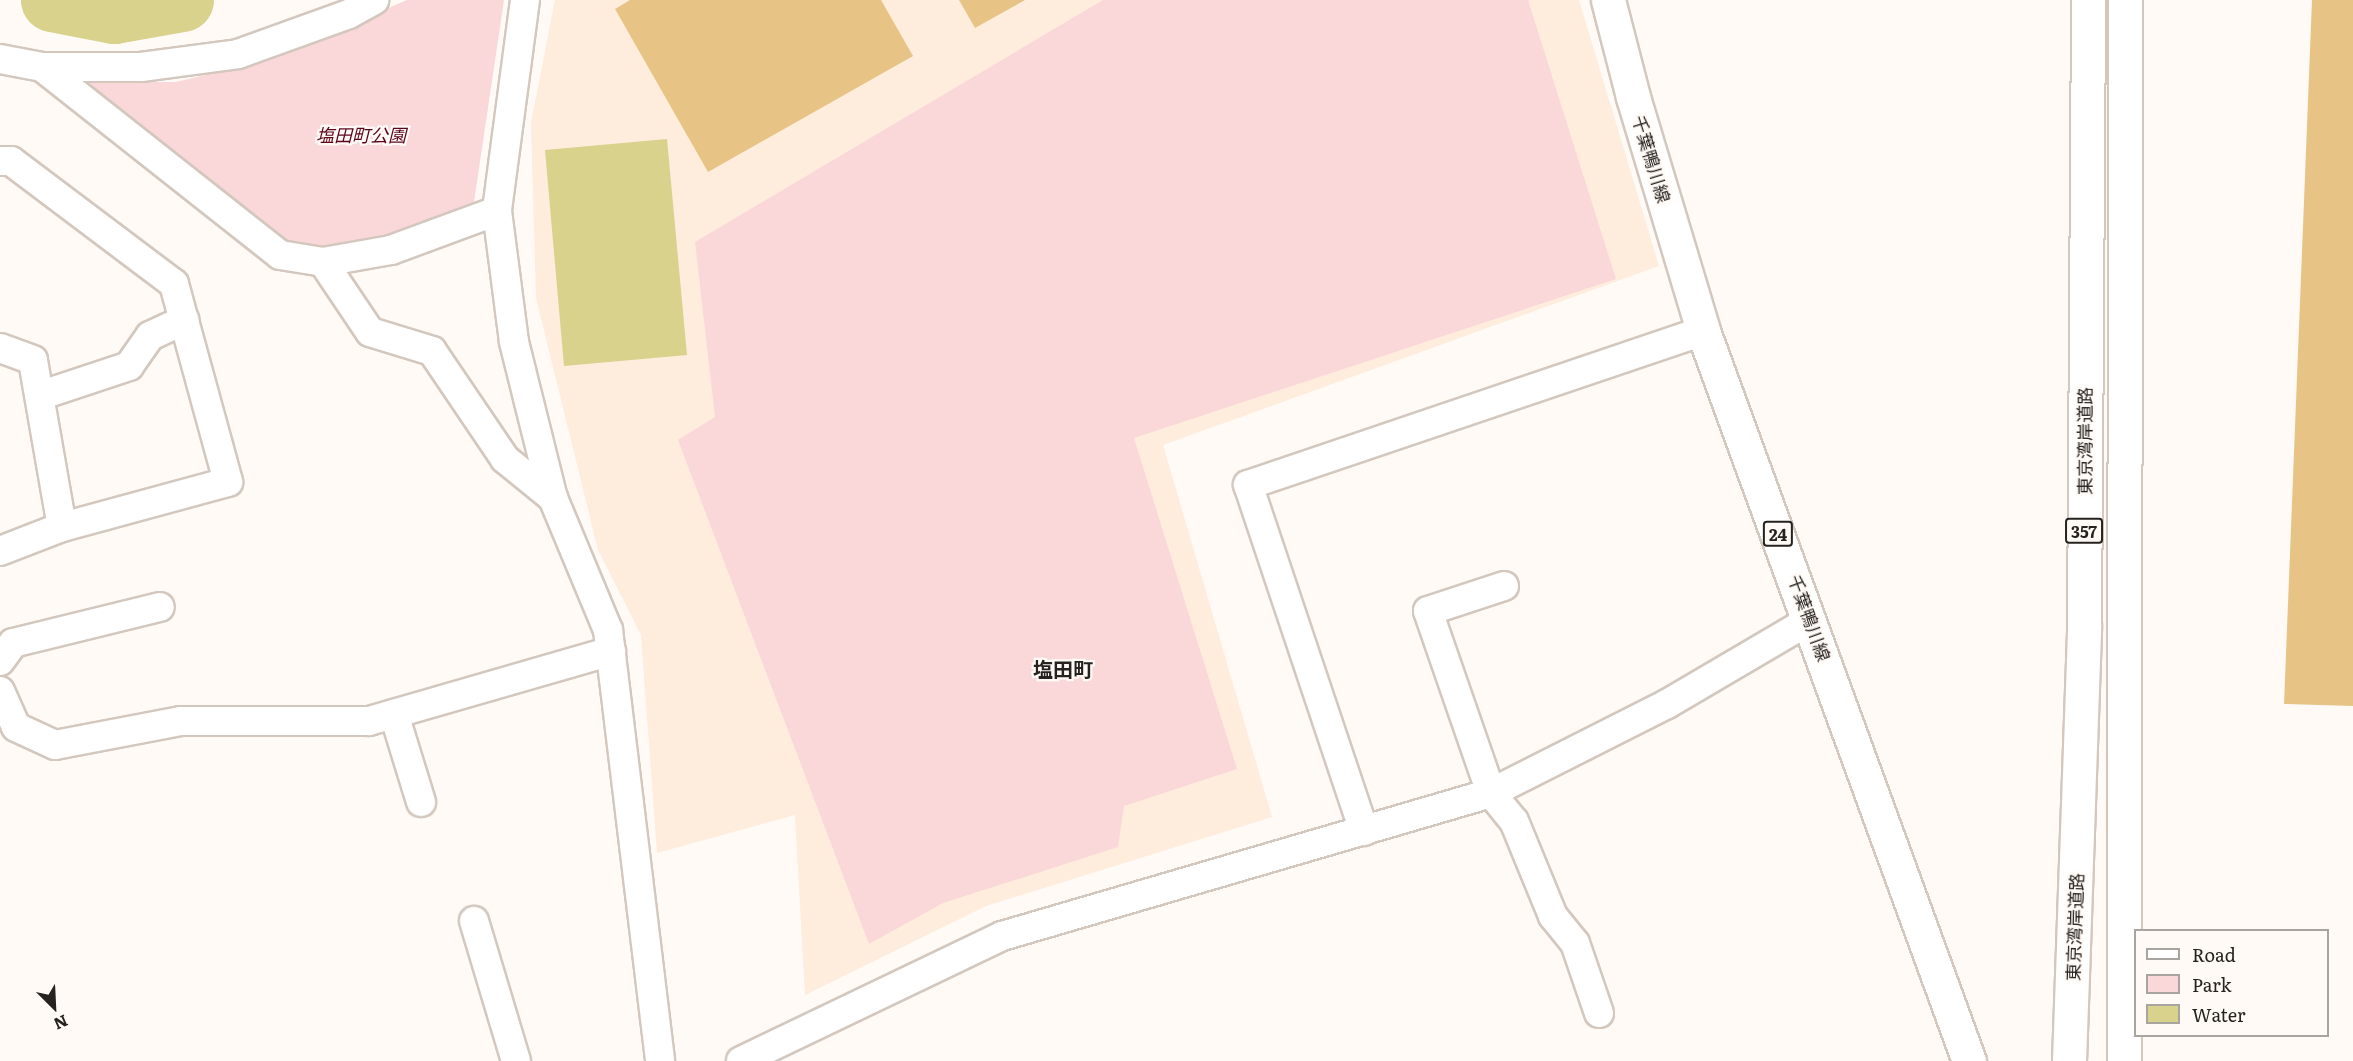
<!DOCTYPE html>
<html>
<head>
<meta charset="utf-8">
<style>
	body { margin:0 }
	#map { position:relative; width:2353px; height:1061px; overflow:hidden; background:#fffaf6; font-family:Literata,"Noto Sans JP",serif }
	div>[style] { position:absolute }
	.built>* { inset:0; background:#feecdd }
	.green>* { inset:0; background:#fad8d9 }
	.water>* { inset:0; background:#d8d28d }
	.river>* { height:63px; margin:-31.5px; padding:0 31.5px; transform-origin:31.5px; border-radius:31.5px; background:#d8d28d }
	.building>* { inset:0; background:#e7c486 }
	.roads { filter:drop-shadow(2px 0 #d3c7be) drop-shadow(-2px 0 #d3c7be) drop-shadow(0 2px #d3c7be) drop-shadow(0 -2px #d3c7be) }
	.street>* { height:28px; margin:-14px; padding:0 14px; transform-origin:14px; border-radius:14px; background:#fff }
	.primary>* { height:33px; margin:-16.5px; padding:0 16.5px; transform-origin:16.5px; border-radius:16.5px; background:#fff }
	.highway>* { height:33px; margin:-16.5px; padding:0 16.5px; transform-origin:16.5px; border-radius:16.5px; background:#fff }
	span { translate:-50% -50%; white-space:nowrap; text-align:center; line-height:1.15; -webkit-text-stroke:4.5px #fffaf6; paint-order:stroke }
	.shield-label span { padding:2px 4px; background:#fffaf6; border:2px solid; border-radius:4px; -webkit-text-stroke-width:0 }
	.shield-label { font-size:16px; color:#26221f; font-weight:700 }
	.park-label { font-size:18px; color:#5d041a; font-style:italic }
	.street-label { font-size:18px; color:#26221f }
	.neighbourhood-label { font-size:20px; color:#26221f; font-weight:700 }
	.legend { position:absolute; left:2134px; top:929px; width:195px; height:108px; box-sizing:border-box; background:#fffaf6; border:2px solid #a8a4a0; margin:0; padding:8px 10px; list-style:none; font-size:18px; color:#26221f }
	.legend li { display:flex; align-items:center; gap:12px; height:30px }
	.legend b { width:30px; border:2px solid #a8a4a0 }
	.north { position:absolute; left:24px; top:977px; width:60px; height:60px; -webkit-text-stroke:4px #fffaf6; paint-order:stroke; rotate:156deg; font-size:16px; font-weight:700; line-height:24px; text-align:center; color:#26221f }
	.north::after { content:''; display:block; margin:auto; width:21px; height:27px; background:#26221f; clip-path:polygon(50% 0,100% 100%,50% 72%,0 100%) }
</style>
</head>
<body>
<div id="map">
	<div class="built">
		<i style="clip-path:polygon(555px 0,1579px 0,1659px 266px,1163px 445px,1272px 817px,986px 906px,805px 995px,795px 815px,657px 853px,641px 635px,598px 550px,536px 298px,531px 123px)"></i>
	</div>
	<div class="green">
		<i style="clip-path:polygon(407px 0,504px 0,474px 202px,354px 251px,286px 248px,75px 82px,176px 82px,267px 60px)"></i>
		<i style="clip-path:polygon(1103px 0,1528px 0,1616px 279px,1134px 438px,1237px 769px,1124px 806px,1118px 847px,943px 903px,869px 944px,678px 440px,715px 417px,695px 242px)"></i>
	</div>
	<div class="water">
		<i style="clip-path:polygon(667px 139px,687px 355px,564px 366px,545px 150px)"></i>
	</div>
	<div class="river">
		<i style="left:52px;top:0;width:63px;rotate:11deg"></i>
		<i style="left:114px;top:12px;width:69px;rotate:-10deg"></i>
	</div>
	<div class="building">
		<i style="clip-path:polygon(630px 0,881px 0,913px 56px,708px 172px,615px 9px)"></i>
		<i style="clip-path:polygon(959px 0,1025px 0,975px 28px)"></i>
		<i style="clip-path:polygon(2312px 0,2353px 0,2353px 706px,2284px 704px)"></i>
	</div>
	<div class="roads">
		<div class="street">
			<i style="left:525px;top:0;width:213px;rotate:97.6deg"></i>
			<i style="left:497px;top:211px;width:132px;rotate:82.6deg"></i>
			<i style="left:514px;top:342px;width:161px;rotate:76deg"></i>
			<i style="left:553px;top:498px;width:143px;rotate:67.4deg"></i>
			<i style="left:608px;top:630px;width:434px;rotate:83.1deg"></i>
			<i style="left:0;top:59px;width:43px;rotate:10.8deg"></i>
			<i style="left:42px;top:67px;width:99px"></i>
			<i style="left:141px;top:67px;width:98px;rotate:-7.6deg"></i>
			<i style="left:238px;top:54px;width:118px;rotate:-19.8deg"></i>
			<i style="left:349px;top:14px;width:29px;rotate:-29deg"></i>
			<i style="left:42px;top:67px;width:303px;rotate:38.3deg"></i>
			<i style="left:280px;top:255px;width:44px;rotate:9.2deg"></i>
			<i style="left:323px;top:262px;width:69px;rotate:-10deg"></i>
			<i style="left:391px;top:250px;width:113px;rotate:-20.2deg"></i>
			<i style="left:0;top:161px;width:11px"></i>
			<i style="left:11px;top:161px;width:204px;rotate:37deg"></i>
			<i style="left:174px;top:284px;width:205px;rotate:74.7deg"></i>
			<i style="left:228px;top:482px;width:172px;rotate:164.8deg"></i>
			<i style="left:62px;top:527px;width:169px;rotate:-99.9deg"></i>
			<i style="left:33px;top:360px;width:35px;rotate:-160deg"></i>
			<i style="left:323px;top:262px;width:84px;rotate:56.1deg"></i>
			<i style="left:370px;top:332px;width:65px;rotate:17deg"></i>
			<i style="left:432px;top:351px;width:130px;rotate:55.9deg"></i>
			<i style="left:505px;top:459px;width:62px;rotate:39.1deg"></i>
			<i style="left:42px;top:395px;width:92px;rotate:-18.4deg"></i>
			<i style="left:129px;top:366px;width:37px;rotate:-55deg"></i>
			<i style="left:150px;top:336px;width:38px;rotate:-25deg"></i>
			<i style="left:0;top:551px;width:66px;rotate:-21.2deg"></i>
			<i style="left:1504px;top:586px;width:80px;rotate:161.8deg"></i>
			<i style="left:1428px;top:611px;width:193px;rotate:70.9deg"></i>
			<i style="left:1491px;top:793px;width:36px;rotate:51deg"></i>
			<i style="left:1514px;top:821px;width:103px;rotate:67.7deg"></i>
			<i style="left:1553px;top:916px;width:35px;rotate:51deg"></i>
			<i style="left:1575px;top:943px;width:74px;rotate:71.1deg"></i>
			<i style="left:0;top:661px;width:22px;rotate:-54deg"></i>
			<i style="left:13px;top:643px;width:151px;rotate:-13.8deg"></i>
			<i style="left:0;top:691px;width:39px;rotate:66deg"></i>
			<i style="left:16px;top:727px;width:43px;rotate:24.8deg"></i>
			<i style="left:55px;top:745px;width:128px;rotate:-10.8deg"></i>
			<i style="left:181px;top:721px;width:188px"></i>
			<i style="left:369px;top:721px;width:252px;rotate:-16.1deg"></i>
			<i style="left:394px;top:714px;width:92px;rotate:72.9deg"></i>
			<i style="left:1364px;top:831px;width:365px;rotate:-108.5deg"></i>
			<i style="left:1248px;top:485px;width:480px;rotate:-18.7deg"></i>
			<i style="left:474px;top:921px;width:146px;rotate:73.3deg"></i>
			<i style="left:741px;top:1061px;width:289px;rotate:-25.6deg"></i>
			<i style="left:1002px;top:936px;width:509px;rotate:-16.3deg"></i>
			<i style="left:1491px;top:793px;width:197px;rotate:-26.8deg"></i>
			<i style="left:1667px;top:704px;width:166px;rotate:-30.4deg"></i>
		</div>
		<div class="primary">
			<i style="left:1608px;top:0;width:100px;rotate:75.5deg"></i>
			<i style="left:1633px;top:97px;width:244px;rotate:73.3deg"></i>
			<i style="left:1703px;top:331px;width:777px;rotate:69.98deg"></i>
		</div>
		<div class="highway">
			<i style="left:2069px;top:1061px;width:434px;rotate:-88deg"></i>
			<i style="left:2084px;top:627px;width:627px;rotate:-89.63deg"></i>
			<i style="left:2124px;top:1061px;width:1061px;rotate:-89.95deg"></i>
		</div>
	</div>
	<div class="shield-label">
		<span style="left:2084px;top:531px">357</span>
		<span style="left:1778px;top:534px">24</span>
	</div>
	<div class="park-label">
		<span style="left:361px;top:135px">塩田町公園</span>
	</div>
	<div class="street-label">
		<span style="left:1651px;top:159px;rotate:73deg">千葉鴨川線</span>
		<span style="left:2085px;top:441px;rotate:-90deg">東京湾岸道路</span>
		<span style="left:1809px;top:618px;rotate:70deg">千葉鴨川線</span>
		<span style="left:2075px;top:927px;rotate:-88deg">東京湾岸道路</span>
	</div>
	<div class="neighbourhood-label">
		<span style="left:1063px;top:668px">塩田町</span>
	</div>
	<ul class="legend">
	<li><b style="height:8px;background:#fff"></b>Road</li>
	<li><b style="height:16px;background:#fad8d9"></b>Park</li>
	<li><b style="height:16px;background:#d8d28d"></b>Water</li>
	</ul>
	<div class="north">N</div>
</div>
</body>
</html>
